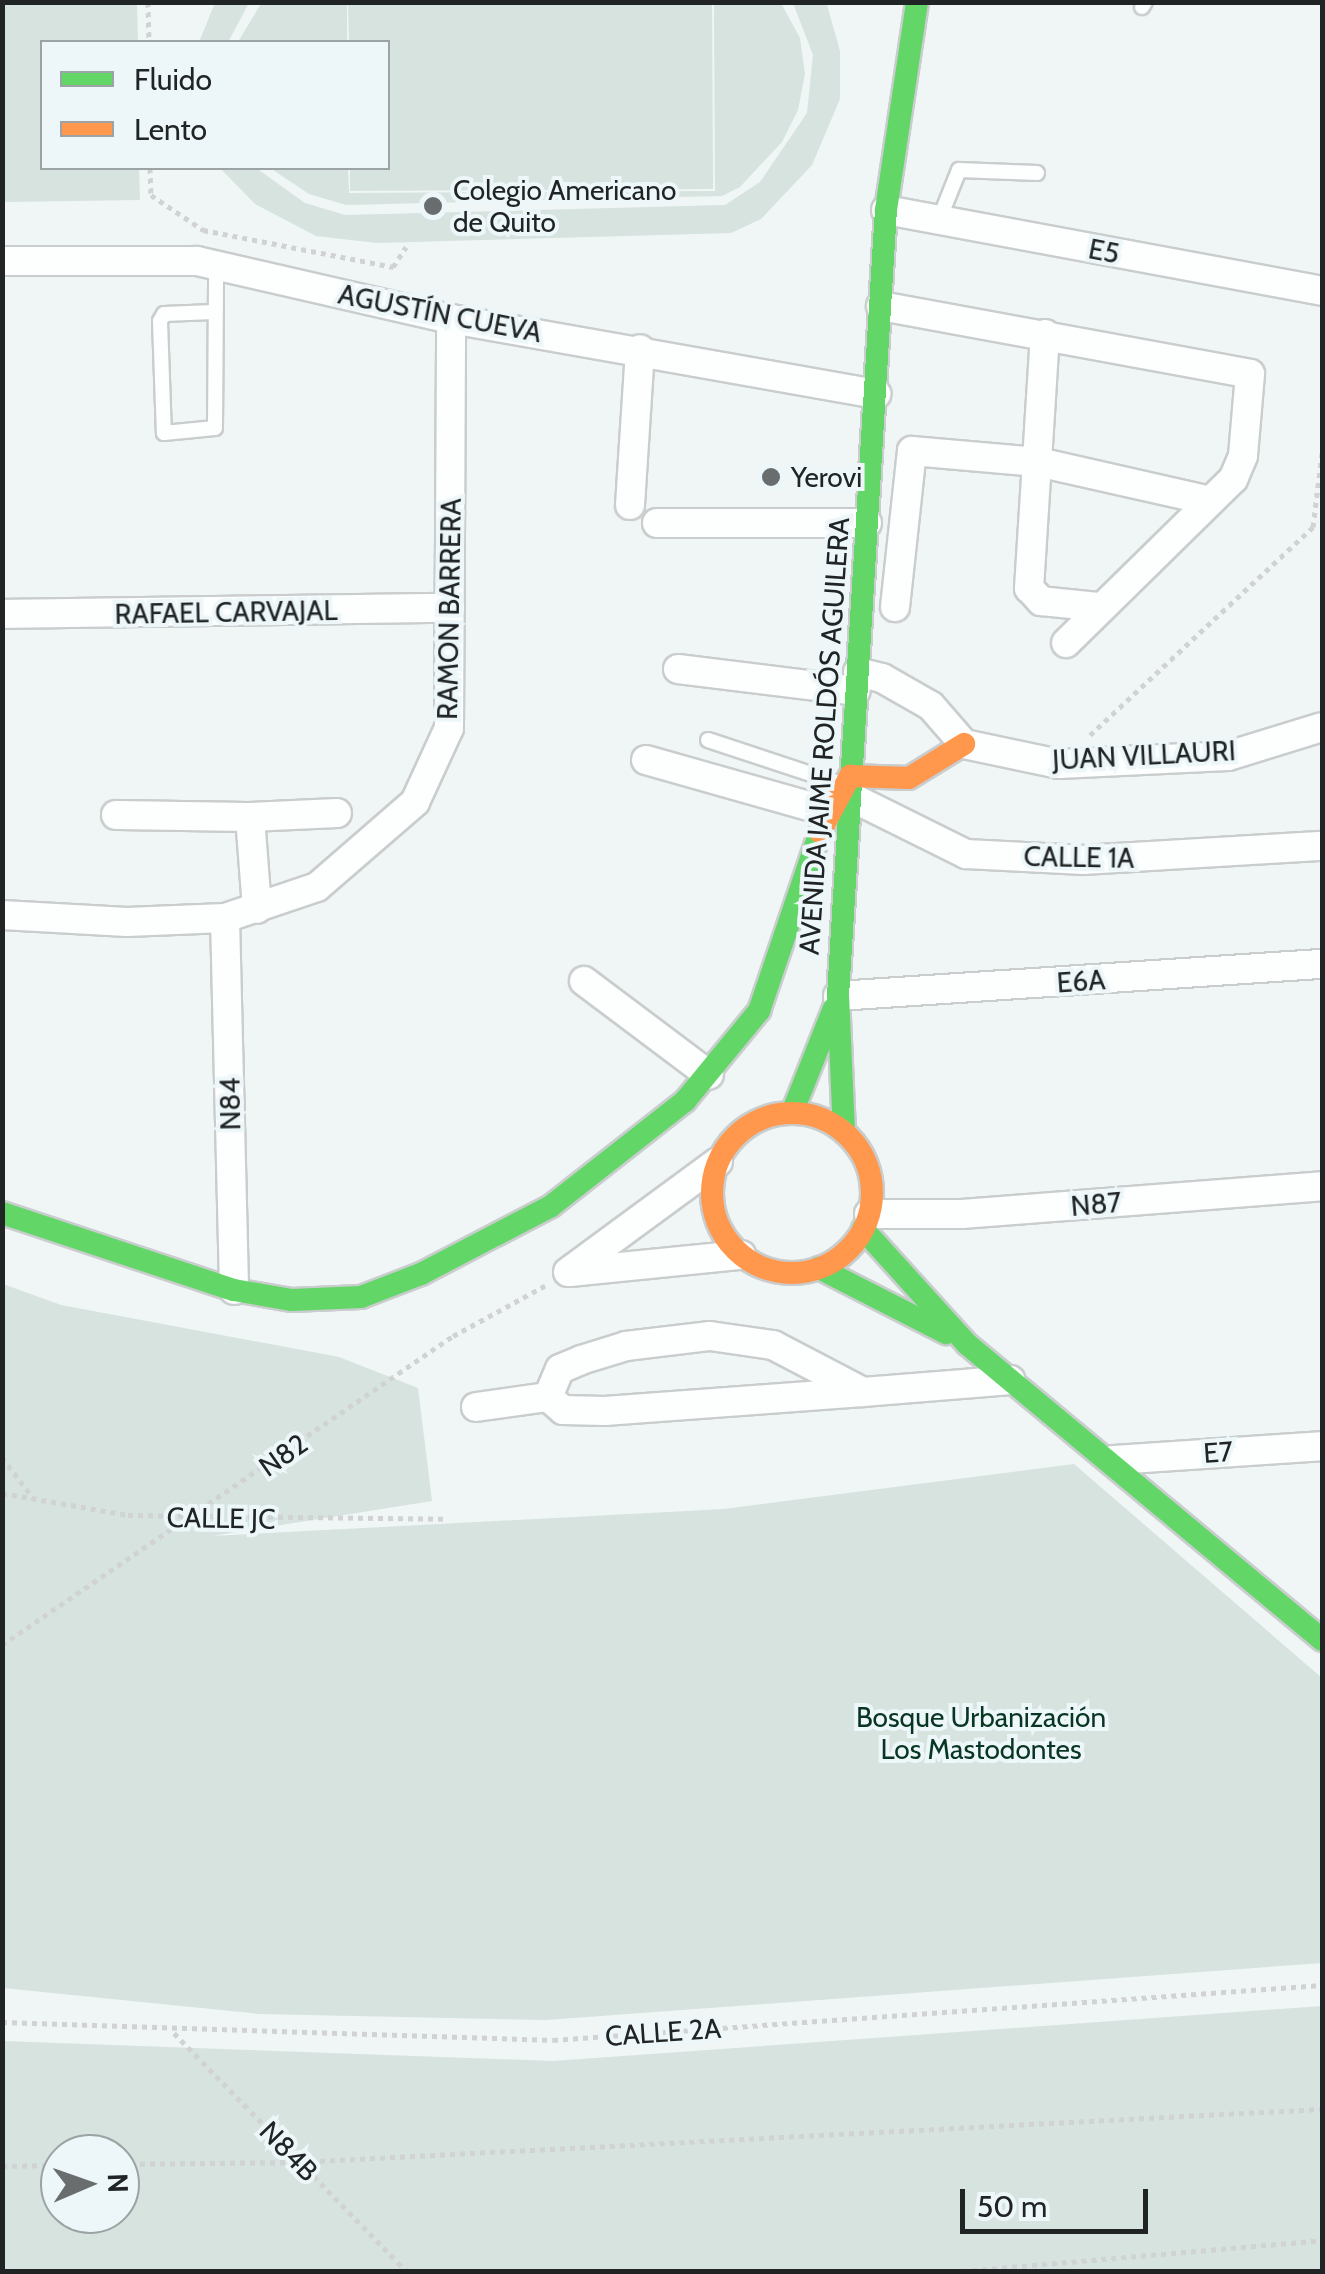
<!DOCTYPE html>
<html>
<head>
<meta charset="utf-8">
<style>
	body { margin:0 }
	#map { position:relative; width:1325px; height:2274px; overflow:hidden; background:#f0f5f6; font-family:Cabin,sans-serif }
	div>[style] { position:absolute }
	.green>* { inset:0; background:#d6e3de }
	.path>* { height:5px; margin-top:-2.5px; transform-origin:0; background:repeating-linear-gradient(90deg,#d1d2d3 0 5px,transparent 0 10px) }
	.roads { filter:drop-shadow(2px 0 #c9cdcd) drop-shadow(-2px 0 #c9cdcd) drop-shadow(0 2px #c9cdcd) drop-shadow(0 -2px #c9cdcd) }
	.lane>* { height:14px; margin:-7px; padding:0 7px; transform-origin:7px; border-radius:7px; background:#fdfefe }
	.street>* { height:28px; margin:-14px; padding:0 14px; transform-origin:14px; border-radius:14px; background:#fdfefe }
	.fast>* { height:22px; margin:-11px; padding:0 11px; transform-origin:11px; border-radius:11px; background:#63d668 }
	.slow>* { height:22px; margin:-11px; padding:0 11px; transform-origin:11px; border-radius:11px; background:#ff974d }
	.slow>.ring { margin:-11px; padding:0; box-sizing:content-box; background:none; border:22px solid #ff974d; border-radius:50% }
	.dots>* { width:28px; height:28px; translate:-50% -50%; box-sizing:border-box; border:5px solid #edf7f9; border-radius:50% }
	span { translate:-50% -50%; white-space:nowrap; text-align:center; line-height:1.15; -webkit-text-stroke:8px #edf7f9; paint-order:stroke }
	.poi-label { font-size:28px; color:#212425 }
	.left { translate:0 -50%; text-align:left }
	.street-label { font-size:28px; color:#212425 }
	.park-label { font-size:28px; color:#093623 }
	.frame { position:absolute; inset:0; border:5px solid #212425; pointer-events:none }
	.legend { position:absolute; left:40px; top:40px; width:350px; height:130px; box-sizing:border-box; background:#edf7f9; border:2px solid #9ba3a4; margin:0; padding:12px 18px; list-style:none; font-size:30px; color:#212425 }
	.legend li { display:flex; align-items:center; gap:20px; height:50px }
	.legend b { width:50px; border:2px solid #9ba3a4 }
	.north { position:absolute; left:40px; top:2134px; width:100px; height:100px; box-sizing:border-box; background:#edf7f9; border:2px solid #9ba3a4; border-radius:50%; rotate:88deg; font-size:28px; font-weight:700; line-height:40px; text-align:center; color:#212425 }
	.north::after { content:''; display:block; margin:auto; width:35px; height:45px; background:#696d6e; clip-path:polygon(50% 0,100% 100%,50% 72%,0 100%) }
	.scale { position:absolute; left:960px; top:2189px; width:188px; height:45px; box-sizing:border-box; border:5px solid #212425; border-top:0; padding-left:12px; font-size:30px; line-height:35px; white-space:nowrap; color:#212425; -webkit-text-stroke:8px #edf7f9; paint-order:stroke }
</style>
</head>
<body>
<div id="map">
	<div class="green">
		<i style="clip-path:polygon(262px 2px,347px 3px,347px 42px,238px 42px)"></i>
		<i style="clip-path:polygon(2px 3px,137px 3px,138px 42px,42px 42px,42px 168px,139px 168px,140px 200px,3px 202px)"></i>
		<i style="clip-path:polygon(215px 3px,249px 3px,228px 42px,199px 42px)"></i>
		<i style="clip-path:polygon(348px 3px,712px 3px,713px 189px,350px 191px,350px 168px,388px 168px,388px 42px,349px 42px)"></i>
		<i style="clip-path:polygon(714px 3px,781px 3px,800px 38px,805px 74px,798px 110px,782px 142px,740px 187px,722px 196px,346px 205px,309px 194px,270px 168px,348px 168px,349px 193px,715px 191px)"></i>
		<i style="clip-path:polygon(793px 3px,827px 5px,840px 51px,840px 99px,812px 165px,761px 219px,731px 233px,377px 243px,316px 236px,255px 204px,220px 168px,256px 168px,305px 203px,345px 215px,725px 205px,760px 182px,807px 113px,813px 55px)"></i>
		<i style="clip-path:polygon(3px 1284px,61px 1305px,339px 1357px,418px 1388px,432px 1501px,212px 1536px,724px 1509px,1074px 1464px,1322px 1678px,1322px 1963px,546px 2020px,260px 2014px,3px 1988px)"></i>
		<i style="clip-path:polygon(evenodd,1322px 2006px,1322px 2271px,3px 2271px,3px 2041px,553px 2061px,1322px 2006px,60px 2154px,120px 2154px,120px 2214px,60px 2214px,60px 2154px)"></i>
	</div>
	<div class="path">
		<i style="left:148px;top:2px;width:40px;rotate:88.6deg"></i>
		<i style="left:150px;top:168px;width:27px;rotate:88deg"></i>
		<i style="left:151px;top:195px;width:63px;rotate:33.9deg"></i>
		<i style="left:203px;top:230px;width:194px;rotate:11deg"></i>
		<i style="left:393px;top:267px;width:24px;rotate:-57deg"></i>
		<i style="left:1090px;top:735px;width:305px;rotate:-43deg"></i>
		<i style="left:1313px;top:527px;width:74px;rotate:-83deg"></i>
		<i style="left:2px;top:1457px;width:51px;rotate:52.9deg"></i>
		<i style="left:2px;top:1493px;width:128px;rotate:9.9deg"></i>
		<i style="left:128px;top:1515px;width:315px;rotate:0.7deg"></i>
		<i style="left:2px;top:1645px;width:547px;rotate:-34.42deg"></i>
		<i style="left:453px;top:1336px;width:106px;rotate:-28.7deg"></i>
		<i style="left:2px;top:2022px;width:551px;rotate:1.87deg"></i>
		<i style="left:553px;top:2040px;width:771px;rotate:-4.09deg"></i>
		<i style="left:174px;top:2033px;width:334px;rotate:45.7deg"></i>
		<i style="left:120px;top:2164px;width:180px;rotate:-0.6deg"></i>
		<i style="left:300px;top:2162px;width:1023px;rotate:-2.97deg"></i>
		<i style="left:2px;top:2166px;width:58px;rotate:-1deg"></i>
		<i style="left:952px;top:2272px;width:371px;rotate:-4.9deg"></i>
	</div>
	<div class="roads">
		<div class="lane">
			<i style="left:1142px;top:7px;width:6px;rotate:-59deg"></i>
			<i style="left:939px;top:220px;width:54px;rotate:-68.2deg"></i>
			<i style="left:959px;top:170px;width:78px;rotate:2.2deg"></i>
			<i style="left:213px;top:312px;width:49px;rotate:177.7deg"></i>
			<i style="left:164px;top:314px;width:8px;rotate:120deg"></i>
			<i style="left:160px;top:321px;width:112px;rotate:88deg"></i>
			<i style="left:164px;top:433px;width:51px;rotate:-5.6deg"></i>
			<i style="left:215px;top:428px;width:162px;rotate:-89.6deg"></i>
			<i style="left:708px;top:740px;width:143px;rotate:18.3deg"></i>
		</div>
		<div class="street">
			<i style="left:886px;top:210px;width:443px;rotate:10.5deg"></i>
			<i style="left:2px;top:261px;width:195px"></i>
			<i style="left:197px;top:261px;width:261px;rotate:12.9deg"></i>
			<i style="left:451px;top:319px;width:432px;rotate:10deg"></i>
			<i style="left:881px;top:306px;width:375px;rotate:10.4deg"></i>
			<i style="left:1250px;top:374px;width:82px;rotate:94.9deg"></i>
			<i style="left:1243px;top:456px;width:25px;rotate:113deg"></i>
			<i style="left:1233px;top:479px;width:234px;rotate:135.5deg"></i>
			<i style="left:1045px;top:334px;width:255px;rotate:93.6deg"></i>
			<i style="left:1029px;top:588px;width:18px;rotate:47deg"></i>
			<i style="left:1041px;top:601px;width:58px;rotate:5.9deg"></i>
			<i style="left:630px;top:505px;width:156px;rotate:-86.3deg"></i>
			<i style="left:657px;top:523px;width:210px"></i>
			<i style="left:895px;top:607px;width:157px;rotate:-83.8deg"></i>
			<i style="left:912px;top:451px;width:126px;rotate:5deg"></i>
			<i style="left:1038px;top:462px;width:172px;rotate:12.7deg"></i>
			<i style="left:2px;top:614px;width:448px;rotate:-0.8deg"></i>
			<i style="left:678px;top:669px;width:179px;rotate:7deg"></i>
			<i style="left:858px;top:672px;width:25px;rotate:14deg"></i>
			<i style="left:882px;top:678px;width:56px;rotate:29.7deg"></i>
			<i style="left:931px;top:706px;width:50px;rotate:49deg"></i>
			<i style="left:964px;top:744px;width:97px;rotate:11.9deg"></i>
			<i style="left:1059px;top:764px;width:169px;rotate:-2.7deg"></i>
			<i style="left:1228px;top:756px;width:98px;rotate:-17.1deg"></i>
			<i style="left:646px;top:760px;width:191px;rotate:15.8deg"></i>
			<i style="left:849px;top:796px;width:131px;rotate:26.4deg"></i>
			<i style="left:966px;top:854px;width:118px;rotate:2.9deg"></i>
			<i style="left:1084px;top:860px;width:238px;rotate:-3.4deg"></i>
			<i style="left:116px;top:815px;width:134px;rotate:0.9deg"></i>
			<i style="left:250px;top:817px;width:92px;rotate:85.6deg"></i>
			<i style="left:250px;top:817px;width:87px;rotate:-2.6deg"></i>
			<i style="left:2px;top:915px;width:125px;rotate:3.2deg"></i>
			<i style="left:127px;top:922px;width:98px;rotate:-2.3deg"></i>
			<i style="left:225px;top:918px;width:97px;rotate:-18.6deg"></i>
			<i style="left:317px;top:887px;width:130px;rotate:-40.9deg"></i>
			<i style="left:415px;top:802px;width:81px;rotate:-65.3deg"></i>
			<i style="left:449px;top:728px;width:409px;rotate:-89.7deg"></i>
			<i style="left:225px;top:918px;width:372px;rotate:88.6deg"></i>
			<i style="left:584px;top:981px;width:156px;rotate:36.9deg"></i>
			<i style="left:838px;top:996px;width:485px;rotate:-3.8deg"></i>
			<i style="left:869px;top:1214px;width:93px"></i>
			<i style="left:962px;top:1214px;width:361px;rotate:-4.4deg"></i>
			<i style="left:568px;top:1272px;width:186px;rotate:-36.3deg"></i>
			<i style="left:570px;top:1272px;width:172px;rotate:-5.7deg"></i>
			<i style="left:863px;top:1392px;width:259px;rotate:175.8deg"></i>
			<i style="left:605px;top:1411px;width:42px;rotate:-178.6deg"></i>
			<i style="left:563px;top:1410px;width:20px;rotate:-139deg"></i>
			<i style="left:548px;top:1397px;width:30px;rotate:-67deg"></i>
			<i style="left:560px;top:1369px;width:23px;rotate:-23deg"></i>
			<i style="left:581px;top:1360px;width:47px;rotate:-17.3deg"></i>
			<i style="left:626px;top:1346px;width:85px;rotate:-6.8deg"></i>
			<i style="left:710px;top:1336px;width:64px;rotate:8.1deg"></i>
			<i style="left:773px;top:1345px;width:102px;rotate:27.6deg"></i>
			<i style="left:863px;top:1392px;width:148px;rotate:-4.6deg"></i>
			<i style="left:476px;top:1407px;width:73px;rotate:-7.9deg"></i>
			<i style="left:1113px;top:1460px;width:209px;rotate:-3.8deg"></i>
		</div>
		<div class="fast">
			<i style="left:792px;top:1113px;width:113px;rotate:-68.2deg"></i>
			<i style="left:844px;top:1132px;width:136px;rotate:-92.5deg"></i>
			<i style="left:838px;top:996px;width:787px;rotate:-86.51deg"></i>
			<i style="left:886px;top:210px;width:210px;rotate:-81.5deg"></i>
			<i style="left:2px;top:1213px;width:244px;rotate:18.4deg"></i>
			<i style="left:234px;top:1290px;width:59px;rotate:9.8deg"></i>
			<i style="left:292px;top:1300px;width:69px;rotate:-2.5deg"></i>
			<i style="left:361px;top:1297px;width:64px;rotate:-21deg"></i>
			<i style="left:421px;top:1274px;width:147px;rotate:-27.6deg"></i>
			<i style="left:551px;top:1206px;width:170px;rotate:-38.1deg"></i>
			<i style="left:685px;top:1101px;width:117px;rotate:-50.6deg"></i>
			<i style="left:759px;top:1011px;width:189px;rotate:-71.2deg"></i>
			<i style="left:863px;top:1229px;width:155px;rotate:47.9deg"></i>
			<i style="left:967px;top:1344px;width:462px;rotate:39.8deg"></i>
			<i style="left:819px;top:1268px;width:143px;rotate:27.1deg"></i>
		</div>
		<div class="slow">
			<i style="left:820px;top:832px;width:64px;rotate:-61.8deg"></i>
			<i style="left:850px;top:776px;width:59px;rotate:1.9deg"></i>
			<i style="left:909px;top:778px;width:65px;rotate:-31.7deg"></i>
			<i class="ring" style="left:712px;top:1113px;width:138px;height:138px"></i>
		</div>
	</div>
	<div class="dots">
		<i style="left:433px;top:206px;background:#696d6e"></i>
		<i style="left:771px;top:477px;background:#696d6e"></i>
	</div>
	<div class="poi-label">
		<span class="left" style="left:453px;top:206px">Colegio Americano<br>de Quito</span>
		<span class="left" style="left:791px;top:477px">Yerovi</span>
	</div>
	<div class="street-label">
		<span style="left:1104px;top:251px;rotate:11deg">E5</span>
		<span style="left:440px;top:313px;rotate:11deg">AGUSTÍN CUEVA</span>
		<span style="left:449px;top:609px;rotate:-89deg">RAMON BARRERA</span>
		<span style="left:226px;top:612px;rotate:-1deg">RAFAEL CARVAJAL</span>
		<span style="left:824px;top:736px;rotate:-86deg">AVENIDA JAIME ROLDÓS AGUILERA</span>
		<span style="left:1144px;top:755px;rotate:-3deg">JUAN VILLAURI</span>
		<span style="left:1079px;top:857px;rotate:1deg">CALLE 1A</span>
		<span style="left:1081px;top:981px;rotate:-4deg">E6A</span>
		<span style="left:230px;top:1104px;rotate:-91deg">N84</span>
		<span style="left:1096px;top:1204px;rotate:-5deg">N87</span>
		<span style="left:1218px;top:1452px;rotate:-4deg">E7</span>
		<span style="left:283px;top:1455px;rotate:-35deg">N82</span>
		<span style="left:221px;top:1518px;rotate:1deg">CALLE JC</span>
		<span style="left:663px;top:2032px;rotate:-4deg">CALLE 2A</span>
		<span style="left:289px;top:2151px;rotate:46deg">N84B</span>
	</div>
	<div class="park-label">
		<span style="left:981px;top:1733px">Bosque Urbanización<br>Los Mastodontes</span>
	</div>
	<div class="frame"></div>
	<ul class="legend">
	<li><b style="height:12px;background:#63d668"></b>Fluido</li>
	<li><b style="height:12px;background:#ff974d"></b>Lento</li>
	</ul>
	<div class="north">N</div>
	<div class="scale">50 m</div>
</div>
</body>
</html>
